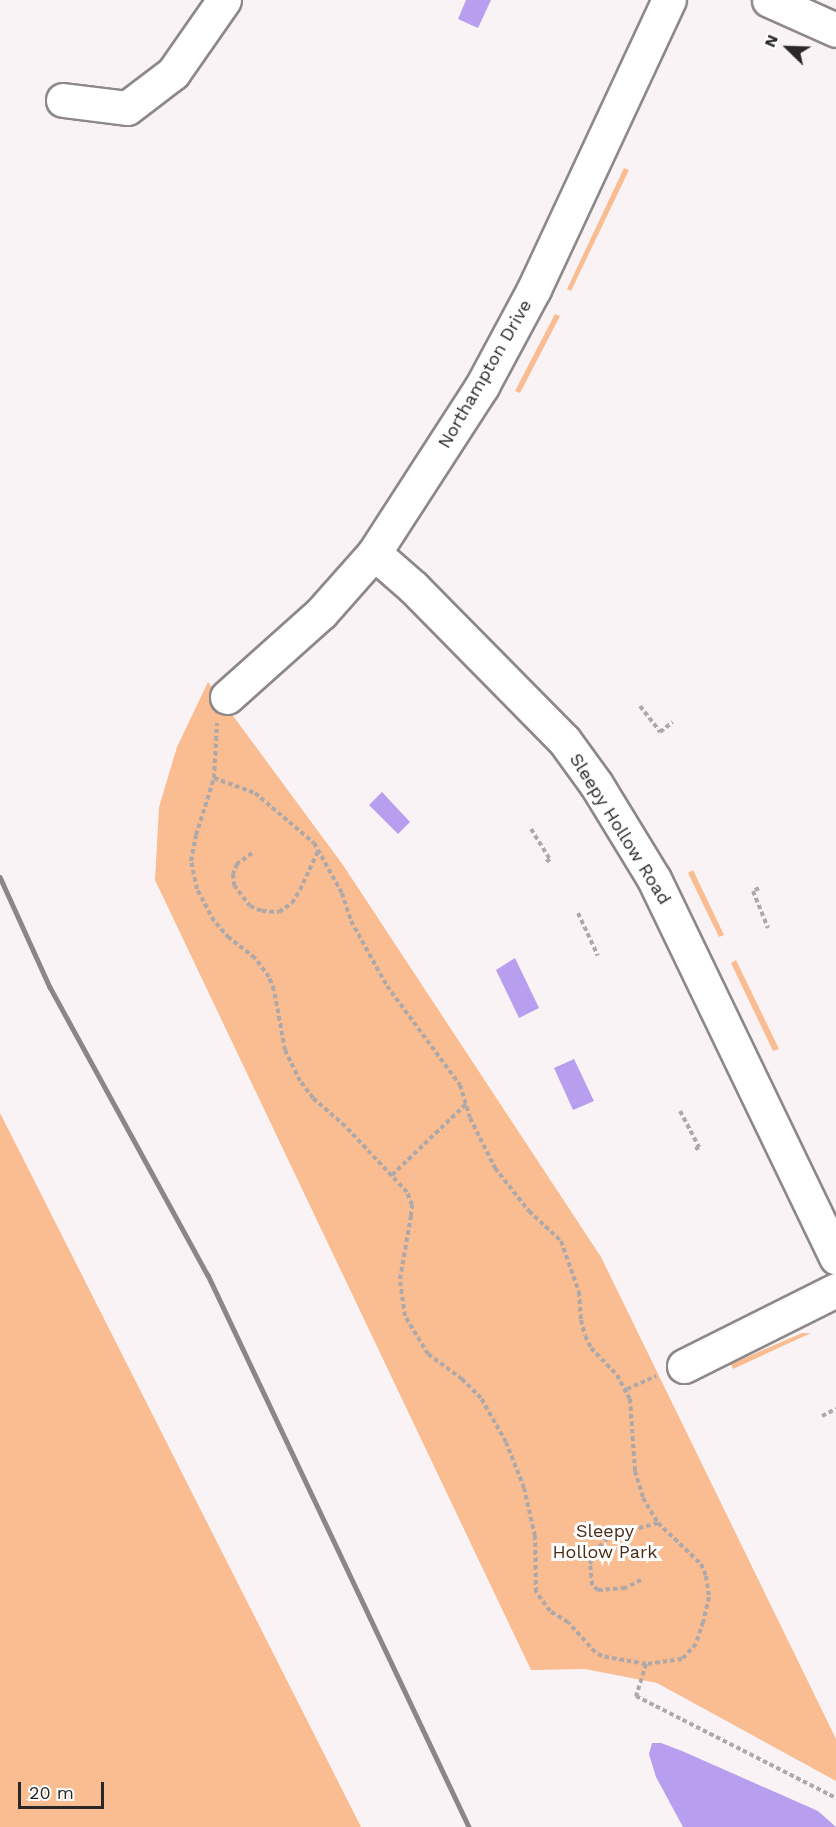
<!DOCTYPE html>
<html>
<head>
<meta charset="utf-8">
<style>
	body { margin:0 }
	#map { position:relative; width:836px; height:1827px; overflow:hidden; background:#f9f3f5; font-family:"Work Sans",sans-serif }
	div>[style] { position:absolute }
	.green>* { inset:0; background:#fabc91 }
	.water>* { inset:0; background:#b79eef }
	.path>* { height:4px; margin-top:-2px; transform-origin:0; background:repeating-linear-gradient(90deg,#ada8a9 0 4.5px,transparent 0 7.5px) }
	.roads { filter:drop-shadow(2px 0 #8e888a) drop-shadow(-2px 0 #8e888a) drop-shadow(0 2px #8e888a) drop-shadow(0 -2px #8e888a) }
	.minor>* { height:33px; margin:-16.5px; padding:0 16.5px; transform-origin:16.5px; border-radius:16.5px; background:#fff }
	.rail>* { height:4.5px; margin:-2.25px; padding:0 2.25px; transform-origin:2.25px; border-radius:2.25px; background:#8b8788 }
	span { translate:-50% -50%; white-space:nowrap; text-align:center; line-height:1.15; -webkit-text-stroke:6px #fff; paint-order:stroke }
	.street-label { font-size:18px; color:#292727 }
	.park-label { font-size:18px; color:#4b2c14 }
	.north { position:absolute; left:758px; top:18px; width:60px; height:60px; -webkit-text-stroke:4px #fff; paint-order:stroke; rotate:293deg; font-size:16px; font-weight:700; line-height:24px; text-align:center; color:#292727 }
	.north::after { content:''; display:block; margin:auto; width:21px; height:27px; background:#292727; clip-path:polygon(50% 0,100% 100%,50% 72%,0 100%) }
	.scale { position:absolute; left:18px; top:1782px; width:86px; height:27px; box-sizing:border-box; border:3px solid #292727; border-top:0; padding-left:8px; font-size:18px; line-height:21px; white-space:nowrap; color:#292727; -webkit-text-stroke:4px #fff; paint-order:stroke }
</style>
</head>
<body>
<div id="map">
	<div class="green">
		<i style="clip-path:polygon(624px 168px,629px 170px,571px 291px,567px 289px)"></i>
		<i style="clip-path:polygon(555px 314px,560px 316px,520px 393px,515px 391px)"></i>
		<i style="clip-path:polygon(208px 682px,343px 865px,601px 1257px,836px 1739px,836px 1781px,657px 1683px,585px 1669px,531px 1670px,155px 880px,159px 807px,177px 747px)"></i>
		<i style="clip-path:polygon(693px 870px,724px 935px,719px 937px,688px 873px)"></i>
		<i style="clip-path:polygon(736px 960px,779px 1049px,773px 1051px,731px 963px)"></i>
		<i style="clip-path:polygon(0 1113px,361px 1827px,0 1827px)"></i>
		<i style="clip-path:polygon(802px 1333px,811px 1333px,733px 1369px,731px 1364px)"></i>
	</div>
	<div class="water">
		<i style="clip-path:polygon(466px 0,491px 0,478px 28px,458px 19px)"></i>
		<i style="clip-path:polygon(382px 792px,410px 822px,398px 834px,369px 805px)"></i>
		<i style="clip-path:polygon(515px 958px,539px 1008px,519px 1018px,496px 970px)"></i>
		<i style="clip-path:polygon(574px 1059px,594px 1101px,573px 1110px,554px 1068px)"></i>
		<i style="clip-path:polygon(652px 1743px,661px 1743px,682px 1751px,818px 1811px,836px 1827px,683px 1827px,656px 1777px,649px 1754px)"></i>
	</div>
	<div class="path">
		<i style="left:640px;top:706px;width:33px;rotate:52deg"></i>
		<i style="left:660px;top:732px;width:16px;rotate:-38deg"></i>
		<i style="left:214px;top:778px;width:44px;rotate:20.1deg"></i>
		<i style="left:255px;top:793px;width:77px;rotate:40.3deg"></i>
		<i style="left:314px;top:843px;width:57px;rotate:60.8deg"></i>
		<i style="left:342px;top:893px;width:29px;rotate:72deg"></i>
		<i style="left:351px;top:921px;width:74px;rotate:61deg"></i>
		<i style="left:387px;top:986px;width:123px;rotate:53.6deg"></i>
		<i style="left:460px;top:1085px;width:34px;rotate:73deg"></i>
		<i style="left:470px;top:1118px;width:56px;rotate:63.4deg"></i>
		<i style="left:495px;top:1168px;width:55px;rotate:51.7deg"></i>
		<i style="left:529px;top:1211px;width:44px;rotate:43.2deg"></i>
		<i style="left:561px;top:1241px;width:54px;rotate:70.6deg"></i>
		<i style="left:579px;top:1292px;width:28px;rotate:86deg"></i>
		<i style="left:581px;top:1320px;width:16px;rotate:76deg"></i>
		<i style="left:585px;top:1336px;width:13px;rotate:63deg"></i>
		<i style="left:591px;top:1348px;width:37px;rotate:46deg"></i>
		<i style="left:617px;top:1375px;width:27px;rotate:62deg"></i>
		<i style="left:630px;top:1399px;width:72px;rotate:86deg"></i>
		<i style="left:635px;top:1471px;width:28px;rotate:73deg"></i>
		<i style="left:643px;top:1498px;width:29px;rotate:59deg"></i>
		<i style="left:658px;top:1523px;width:59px;rotate:43.6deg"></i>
		<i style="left:701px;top:1564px;width:13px;rotate:67deg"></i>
		<i style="left:706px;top:1576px;width:21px;rotate:82deg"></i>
		<i style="left:709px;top:1597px;width:26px;rotate:103deg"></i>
		<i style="left:703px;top:1622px;width:23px;rotate:108deg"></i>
		<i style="left:696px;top:1644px;width:21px;rotate:133deg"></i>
		<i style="left:682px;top:1659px;width:36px;rotate:172deg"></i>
		<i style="left:646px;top:1664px;width:45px;rotate:-169.7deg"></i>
		<i style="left:602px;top:1656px;width:8px;rotate:-150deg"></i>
		<i style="left:595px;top:1652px;width:40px;rotate:-132deg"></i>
		<i style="left:568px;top:1622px;width:21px;rotate:-149deg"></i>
		<i style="left:550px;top:1611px;width:24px;rotate:-126deg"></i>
		<i style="left:536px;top:1592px;width:56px;rotate:-91deg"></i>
		<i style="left:535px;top:1536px;width:49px;rotate:-102.9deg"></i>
		<i style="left:524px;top:1488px;width:49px;rotate:-111.4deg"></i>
		<i style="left:506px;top:1442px;width:51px;rotate:-119.6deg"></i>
		<i style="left:481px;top:1398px;width:27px;rotate:-135deg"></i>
		<i style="left:462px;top:1379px;width:42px;rotate:-143.7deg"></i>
		<i style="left:428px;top:1354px;width:44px;rotate:-121.2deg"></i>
		<i style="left:405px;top:1316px;width:37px;rotate:-98deg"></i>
		<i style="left:400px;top:1279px;width:64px;rotate:-80.1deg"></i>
		<i style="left:411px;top:1216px;width:11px;rotate:-85deg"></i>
		<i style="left:412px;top:1205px;width:14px;rotate:-111deg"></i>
		<i style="left:407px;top:1192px;width:91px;rotate:-133.2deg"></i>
		<i style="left:345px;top:1126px;width:43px;rotate:-138.8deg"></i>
		<i style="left:313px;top:1098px;width:21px;rotate:-127deg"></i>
		<i style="left:300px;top:1081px;width:34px;rotate:-116deg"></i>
		<i style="left:285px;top:1050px;width:61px;rotate:-100.4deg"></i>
		<i style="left:274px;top:990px;width:14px;rotate:-111deg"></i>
		<i style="left:269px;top:977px;width:24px;rotate:-126deg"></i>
		<i style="left:255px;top:958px;width:33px;rotate:-142deg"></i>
		<i style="left:229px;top:938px;width:23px;rotate:-131deg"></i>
		<i style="left:214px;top:921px;width:36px;rotate:-118deg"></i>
		<i style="left:197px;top:889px;width:29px;rotate:-102deg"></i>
		<i style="left:191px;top:861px;width:26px;rotate:-79deg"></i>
		<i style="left:196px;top:835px;width:60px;rotate:-72.5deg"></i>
		<i style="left:214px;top:778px;width:55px;rotate:-86.9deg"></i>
		<i style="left:531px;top:829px;width:36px;rotate:58deg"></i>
		<i style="left:550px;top:859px;width:6px;rotate:141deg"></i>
		<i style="left:252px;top:853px;width:19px;rotate:144deg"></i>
		<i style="left:237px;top:864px;width:11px;rotate:112deg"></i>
		<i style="left:233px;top:874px;width:11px;rotate:85deg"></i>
		<i style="left:234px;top:885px;width:26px;rotate:53deg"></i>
		<i style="left:250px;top:906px;width:13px;rotate:23deg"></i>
		<i style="left:262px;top:911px;width:17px;rotate:3deg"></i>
		<i style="left:279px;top:912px;width:16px;rotate:-35deg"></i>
		<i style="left:292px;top:903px;width:15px;rotate:-58deg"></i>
		<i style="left:300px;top:890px;width:43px;rotate:-65.2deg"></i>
		<i style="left:759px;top:888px;width:7px;rotate:153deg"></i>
		<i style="left:753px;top:891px;width:40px;rotate:68deg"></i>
		<i style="left:578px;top:913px;width:47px;rotate:65.1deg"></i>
		<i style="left:680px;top:1111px;width:41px;rotate:62.2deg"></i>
		<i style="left:699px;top:1147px;width:6px;rotate:149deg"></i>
		<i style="left:392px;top:1175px;width:103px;rotate:-43.8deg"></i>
		<i style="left:627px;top:1389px;width:32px;rotate:-24deg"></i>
		<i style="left:822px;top:1416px;width:16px;rotate:-27deg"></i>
		<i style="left:641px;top:1580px;width:18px;rotate:153deg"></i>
		<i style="left:625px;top:1588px;width:27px;rotate:176deg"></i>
		<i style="left:598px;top:1590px;width:8px;rotate:-140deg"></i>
		<i style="left:592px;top:1585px;width:21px;rotate:-95deg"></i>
		<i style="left:590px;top:1564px;width:13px;rotate:-72deg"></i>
		<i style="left:594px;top:1552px;width:23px;rotate:-45deg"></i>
		<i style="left:610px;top:1536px;width:50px;rotate:-15.2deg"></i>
		<i style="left:646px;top:1664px;width:34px;rotate:107deg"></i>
		<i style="left:636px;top:1696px;width:225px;rotate:27deg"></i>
	</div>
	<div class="roads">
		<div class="minor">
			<i style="left:769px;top:0;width:73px;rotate:24.1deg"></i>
			<i style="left:63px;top:100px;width:64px;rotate:7.1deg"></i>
			<i style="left:127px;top:108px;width:58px;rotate:-37.3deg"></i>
			<i style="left:173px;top:73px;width:89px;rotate:-55.1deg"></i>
			<i style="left:374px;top:553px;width:52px;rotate:41.1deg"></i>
			<i style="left:413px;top:587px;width:215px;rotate:45.4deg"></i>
			<i style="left:564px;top:740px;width:54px;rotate:54deg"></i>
			<i style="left:596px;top:784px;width:111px;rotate:58.6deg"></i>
			<i style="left:654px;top:879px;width:420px;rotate:64.3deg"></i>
			<i style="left:227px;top:697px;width:126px;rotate:-41.8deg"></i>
			<i style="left:321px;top:613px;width:80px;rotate:-48.5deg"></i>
			<i style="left:374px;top:553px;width:199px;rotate:-57.1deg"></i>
			<i style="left:482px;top:386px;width:110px;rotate:-61.8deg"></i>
			<i style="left:534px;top:289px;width:319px;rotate:-65deg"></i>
			<i style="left:684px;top:1366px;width:170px;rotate:-26.6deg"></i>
		</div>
	</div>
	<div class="rail">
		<i style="left:0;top:877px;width:121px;rotate:65.6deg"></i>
		<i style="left:50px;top:987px;width:328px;rotate:61.3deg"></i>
		<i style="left:208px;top:1275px;width:611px;rotate:64.69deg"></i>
	</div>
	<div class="street-label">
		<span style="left:485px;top:374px;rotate:-60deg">Northampton Drive</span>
		<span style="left:620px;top:829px;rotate:58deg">Sleepy Hollow Road</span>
	</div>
	<div class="park-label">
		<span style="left:605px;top:1542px">Sleepy<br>Hollow Park</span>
	</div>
	<div class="north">N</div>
	<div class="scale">20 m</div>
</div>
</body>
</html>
